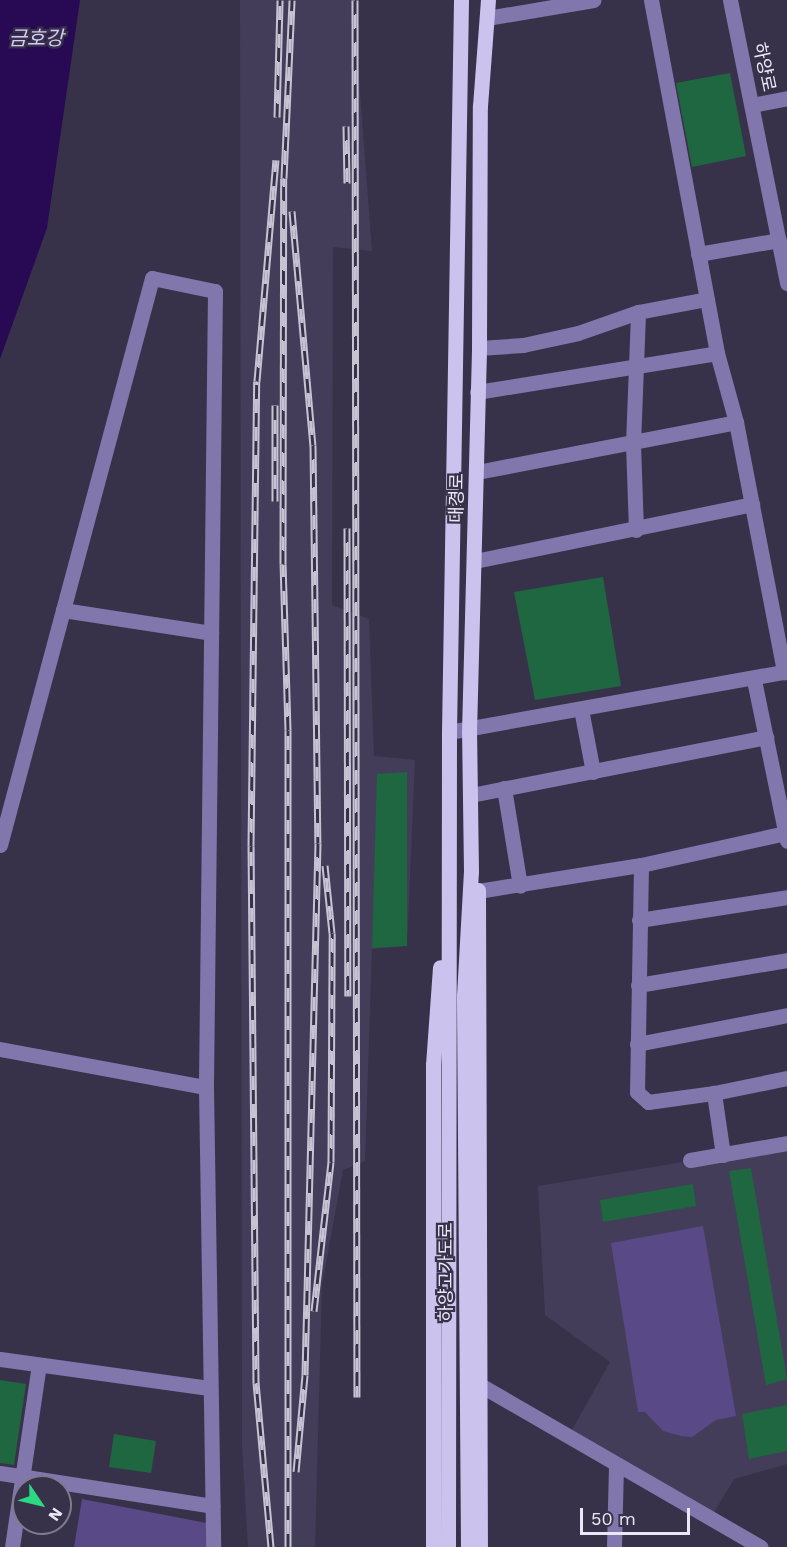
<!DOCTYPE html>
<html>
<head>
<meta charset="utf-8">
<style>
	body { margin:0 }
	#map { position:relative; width:787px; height:1547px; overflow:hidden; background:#373249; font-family:"Work Sans","Noto Sans KR",sans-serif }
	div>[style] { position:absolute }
	.built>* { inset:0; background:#433d5a }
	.green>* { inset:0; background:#594987 }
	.water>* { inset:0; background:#270a53 }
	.building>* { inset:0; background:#1f6740 }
	.path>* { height:3px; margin-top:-1.5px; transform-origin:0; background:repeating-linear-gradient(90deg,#9894a7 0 1.5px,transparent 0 6px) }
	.minor>* { height:15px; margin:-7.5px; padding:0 7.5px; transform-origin:7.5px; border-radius:7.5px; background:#8277ac }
	.major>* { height:15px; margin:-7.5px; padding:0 7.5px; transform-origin:7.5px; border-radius:7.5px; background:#cbc3ee }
	.rail>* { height:7px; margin-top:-3.5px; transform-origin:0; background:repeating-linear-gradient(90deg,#373249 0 14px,#c6c3d3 0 28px); box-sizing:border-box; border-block:2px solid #c6c3d3 }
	span { translate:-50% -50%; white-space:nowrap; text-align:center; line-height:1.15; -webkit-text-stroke:4.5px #373249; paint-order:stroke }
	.street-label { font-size:18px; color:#eae7f6 }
	.water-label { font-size:20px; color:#d4ccf7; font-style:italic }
	.north { position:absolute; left:12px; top:1475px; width:60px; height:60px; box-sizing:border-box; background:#373249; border:2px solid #7f7a8e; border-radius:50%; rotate:125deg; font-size:16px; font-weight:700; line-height:24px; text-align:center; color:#eae7f6 }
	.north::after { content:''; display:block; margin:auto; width:21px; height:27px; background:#2cd884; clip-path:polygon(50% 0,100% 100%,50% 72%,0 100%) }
	.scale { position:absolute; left:580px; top:1508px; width:110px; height:27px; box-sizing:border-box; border:3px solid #eae7f6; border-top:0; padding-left:8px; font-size:18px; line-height:21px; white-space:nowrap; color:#eae7f6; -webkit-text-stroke:4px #373249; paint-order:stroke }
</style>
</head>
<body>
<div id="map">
	<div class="built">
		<i style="clip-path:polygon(240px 0,353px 0,372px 251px,333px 247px,332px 605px,369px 619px,374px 756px,415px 760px,407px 946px,372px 949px,365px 1161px,343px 1170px,322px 1285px,315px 1547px,248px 1547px,242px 1445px)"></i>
		<i style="clip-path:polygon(787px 1145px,787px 1464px,734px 1479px,709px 1521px,567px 1439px,610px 1362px,545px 1315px,538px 1186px)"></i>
	</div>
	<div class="green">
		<i style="clip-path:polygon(703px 1226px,736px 1416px,716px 1420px,692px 1437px,681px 1436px,663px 1431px,645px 1412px,638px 1412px,611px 1243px)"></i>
		<i style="clip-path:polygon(82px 1499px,212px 1524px,213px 1547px,74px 1547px)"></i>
	</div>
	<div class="water">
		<i style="clip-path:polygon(0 0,80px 0,47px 228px,0 359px)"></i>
	</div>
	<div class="building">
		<i style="clip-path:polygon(730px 73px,746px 156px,692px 167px,676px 83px)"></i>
		<i style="clip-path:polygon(603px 577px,621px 686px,535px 700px,514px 592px)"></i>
		<i style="clip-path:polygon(407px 772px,407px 946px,372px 948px,377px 774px)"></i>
		<i style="clip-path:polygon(751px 1168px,787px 1379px,766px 1385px,729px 1171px)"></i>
		<i style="clip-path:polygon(693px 1184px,696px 1206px,603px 1222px,600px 1200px)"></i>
		<i style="clip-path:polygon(0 1380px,26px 1384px,14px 1465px,0 1463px)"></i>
		<i style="clip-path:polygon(787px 1405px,787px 1451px,749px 1459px,742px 1414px)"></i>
		<i style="clip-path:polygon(114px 1434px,156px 1441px,151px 1473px,109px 1467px)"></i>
	</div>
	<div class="path">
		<i style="left:761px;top:75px;width:16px;rotate:38deg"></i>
	</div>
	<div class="minor">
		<i style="left:651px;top:0;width:359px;rotate:79.4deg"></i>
		<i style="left:717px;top:353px;width:72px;rotate:74.6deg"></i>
		<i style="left:736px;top:422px;width:255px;rotate:79.1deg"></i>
		<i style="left:730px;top:0;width:289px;rotate:78.6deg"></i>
		<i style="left:487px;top:18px;width:108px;rotate:-9.6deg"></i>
		<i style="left:752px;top:105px;width:36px;rotate:-11deg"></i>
		<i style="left:698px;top:254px;width:82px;rotate:-9.8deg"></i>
		<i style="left:479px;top:348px;width:44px;rotate:-3.9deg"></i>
		<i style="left:523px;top:345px;width:56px;rotate:-12.3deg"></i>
		<i style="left:578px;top:333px;width:64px;rotate:-19.3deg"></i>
		<i style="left:638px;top:312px;width:70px;rotate:-10.7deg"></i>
		<i style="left:477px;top:392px;width:243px;rotate:-9.2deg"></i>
		<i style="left:477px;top:472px;width:264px;rotate:-10.9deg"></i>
		<i style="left:636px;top:530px;width:86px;rotate:-92deg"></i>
		<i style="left:633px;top:444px;width:132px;rotate:-87.8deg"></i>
		<i style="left:475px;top:561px;width:283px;rotate:-11.6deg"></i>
		<i style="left:63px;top:610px;width:150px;rotate:8.8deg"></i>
		<i style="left:754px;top:680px;width:164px;rotate:78.4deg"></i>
		<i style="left:581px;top:709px;width:64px;rotate:79.2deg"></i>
		<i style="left:449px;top:732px;width:343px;rotate:-10.2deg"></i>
		<i style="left:504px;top:788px;width:99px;rotate:80.7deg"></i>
		<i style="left:471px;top:795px;width:301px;rotate:-11.1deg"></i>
		<i style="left:0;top:845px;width:587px;rotate:-74.99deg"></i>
		<i style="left:152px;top:278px;width:64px;rotate:11.7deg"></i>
		<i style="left:215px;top:291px;width:796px;rotate:90.65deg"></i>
		<i style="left:206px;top:1087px;width:460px;rotate:89.1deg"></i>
		<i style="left:641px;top:865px;width:227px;rotate:91deg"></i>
		<i style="left:637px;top:1092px;width:15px;rotate:42deg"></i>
		<i style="left:648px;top:1102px;width:67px;rotate:-7.8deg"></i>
		<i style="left:478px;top:891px;width:165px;rotate:-9.1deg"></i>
		<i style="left:641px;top:865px;width:148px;rotate:-12.5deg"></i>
		<i style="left:639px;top:920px;width:150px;rotate:-8.8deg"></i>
		<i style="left:638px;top:985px;width:151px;rotate:-9.5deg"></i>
		<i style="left:637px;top:1044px;width:153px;rotate:-10.9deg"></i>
		<i style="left:0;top:1049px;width:209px;rotate:10.5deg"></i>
		<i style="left:723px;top:1155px;width:63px;rotate:-98.3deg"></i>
		<i style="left:714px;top:1093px;width:75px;rotate:-11.6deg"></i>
		<i style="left:690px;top:1160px;width:98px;rotate:-9.9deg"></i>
		<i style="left:0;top:1359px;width:211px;rotate:7.9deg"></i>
		<i style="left:480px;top:1385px;width:324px;rotate:30deg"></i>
		<i style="left:0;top:1473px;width:215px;rotate:8.8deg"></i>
		<i style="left:12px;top:1547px;width:184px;rotate:-81.6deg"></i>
		<i style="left:614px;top:1547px;width:83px;rotate:-88.6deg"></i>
	</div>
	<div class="major">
		<i style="left:478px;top:890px;width:657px;rotate:89.83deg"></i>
		<i style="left:433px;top:1547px;width:482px;rotate:-90deg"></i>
		<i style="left:433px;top:1065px;width:98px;rotate:-85.9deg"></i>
		<i style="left:448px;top:1547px;width:815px;rotate:-89.93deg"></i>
		<i style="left:449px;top:732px;width:732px;rotate:-89.06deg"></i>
		<i style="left:468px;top:1547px;width:551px;rotate:-90.42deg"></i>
		<i style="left:464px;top:996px;width:125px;rotate:-86.8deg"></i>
		<i style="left:471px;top:871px;width:139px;rotate:-90.8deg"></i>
		<i style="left:469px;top:732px;width:384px;rotate:-88.5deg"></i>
		<i style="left:479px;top:348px;width:242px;rotate:-89.8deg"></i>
		<i style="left:480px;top:106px;width:106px;rotate:-85.7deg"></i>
	</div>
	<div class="rail">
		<i style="left:355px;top:0;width:1397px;rotate:89.92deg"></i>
		<i style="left:277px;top:117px;width:117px;rotate:-88.5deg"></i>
		<i style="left:346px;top:126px;width:57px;rotate:89deg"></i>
		<i style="left:292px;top:211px;width:235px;rotate:84.9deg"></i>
		<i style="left:313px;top:445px;width:398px;rotate:89.3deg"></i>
		<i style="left:318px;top:843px;width:532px;rotate:91.4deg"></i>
		<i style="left:305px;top:1375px;width:97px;rotate:95.3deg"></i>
		<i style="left:275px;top:405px;width:96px;rotate:90deg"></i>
		<i style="left:347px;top:528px;width:468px;rotate:89.9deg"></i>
		<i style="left:314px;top:1311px;width:150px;rotate:-83.5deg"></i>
		<i style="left:331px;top:1162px;width:229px;rotate:-89.7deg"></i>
		<i style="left:332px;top:933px;width:68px;rotate:-95.9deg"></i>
		<i style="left:271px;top:1547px;width:165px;rotate:-95.2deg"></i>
		<i style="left:256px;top:1383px;width:537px;rotate:-90.53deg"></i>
		<i style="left:251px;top:846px;width:465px;rotate:-89.3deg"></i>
		<i style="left:257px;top:381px;width:222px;rotate:-85.1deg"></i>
		<i style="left:288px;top:1547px;width:817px;rotate:-90deg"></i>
		<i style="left:288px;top:730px;width:166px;rotate:-91.7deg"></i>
		<i style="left:283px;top:564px;width:386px;rotate:-89.9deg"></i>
		<i style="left:284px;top:178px;width:178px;rotate:-87.4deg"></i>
	</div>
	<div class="street-label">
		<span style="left:764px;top:67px;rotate:78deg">하양로</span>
		<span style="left:457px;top:498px;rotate:-89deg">대경로</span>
		<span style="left:446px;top:1272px;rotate:-90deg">하양고가도로</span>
	</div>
	<div class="water-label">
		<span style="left:36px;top:38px">금호강</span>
	</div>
	<div class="north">N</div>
	<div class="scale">50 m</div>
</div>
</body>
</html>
